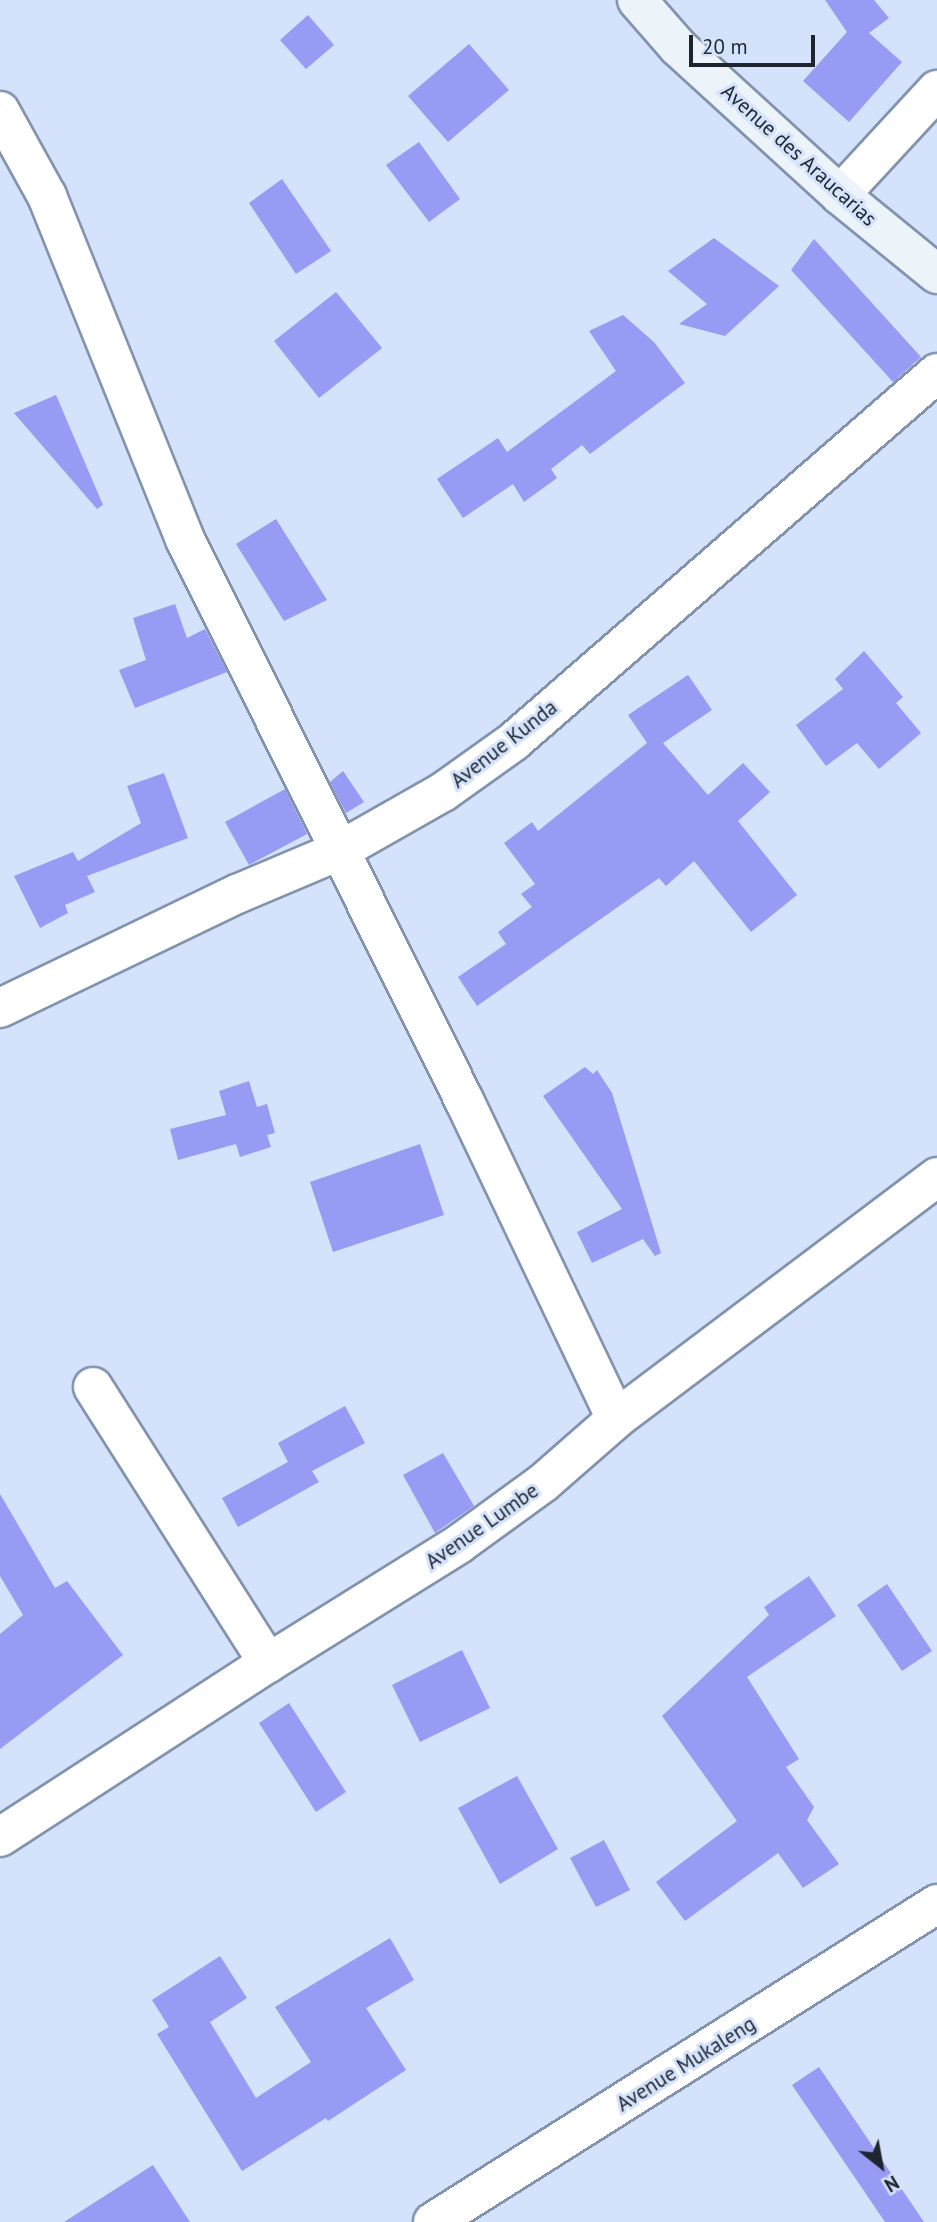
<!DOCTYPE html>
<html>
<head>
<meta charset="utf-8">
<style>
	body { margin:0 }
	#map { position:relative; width:937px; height:2222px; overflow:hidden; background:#d4e3fb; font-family:"PT Sans",sans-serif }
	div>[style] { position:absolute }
	.building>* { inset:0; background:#979bf4 }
	.roads { filter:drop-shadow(2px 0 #8193ae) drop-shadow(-2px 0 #8193ae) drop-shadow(0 2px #8193ae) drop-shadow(0 -2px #8193ae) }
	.street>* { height:38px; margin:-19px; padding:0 19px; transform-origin:19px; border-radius:19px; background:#fff }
	.secondary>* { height:38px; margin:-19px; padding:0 19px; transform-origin:19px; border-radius:19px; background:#edf4f9 }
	span { translate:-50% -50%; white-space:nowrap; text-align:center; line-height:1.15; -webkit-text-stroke:6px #d4e3fb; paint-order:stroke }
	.street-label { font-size:21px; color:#1e252f }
	.north { position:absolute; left:846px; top:2131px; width:70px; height:70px; -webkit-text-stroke:5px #d4e3fb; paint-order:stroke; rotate:149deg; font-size:19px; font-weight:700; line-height:28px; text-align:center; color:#1e252f }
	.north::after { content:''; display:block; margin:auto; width:24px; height:32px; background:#1e252f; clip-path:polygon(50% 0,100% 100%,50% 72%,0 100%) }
	.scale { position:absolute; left:689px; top:35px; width:126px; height:32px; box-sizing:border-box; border:4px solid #1e252f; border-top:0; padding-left:9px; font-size:21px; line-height:24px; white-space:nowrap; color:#1e252f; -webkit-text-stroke:5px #d4e3fb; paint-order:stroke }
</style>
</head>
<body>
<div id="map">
	<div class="building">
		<i style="clip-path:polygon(825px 0,874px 0,889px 18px,869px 33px,902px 62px,849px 122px,803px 81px,847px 32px)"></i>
		<i style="clip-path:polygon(308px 15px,334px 45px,306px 69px,280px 40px)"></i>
		<i style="clip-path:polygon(469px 44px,509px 90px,448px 142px,408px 96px)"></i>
		<i style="clip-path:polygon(419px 142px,460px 199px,429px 222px,386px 165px)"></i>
		<i style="clip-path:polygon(282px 179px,331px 251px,296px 274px,249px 203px)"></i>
		<i style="clip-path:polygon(714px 238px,779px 286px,725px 336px,679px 324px,707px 304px,668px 271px)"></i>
		<i style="clip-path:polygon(814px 239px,921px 357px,893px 382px,791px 270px)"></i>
		<i style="clip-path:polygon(336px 292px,382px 348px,319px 398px,274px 341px)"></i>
		<i style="clip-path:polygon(623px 315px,654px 342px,685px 383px,590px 454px,582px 445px,551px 469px,557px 478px,524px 502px,513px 484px,463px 518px,437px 479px,498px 438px,507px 452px,616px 371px,589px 331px)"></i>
		<i style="clip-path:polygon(56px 395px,103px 505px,97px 509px,14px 413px)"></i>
		<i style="clip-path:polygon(276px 519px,327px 600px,284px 621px,236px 544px)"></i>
		<i style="clip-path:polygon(175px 604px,187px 638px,205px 629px,227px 672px,135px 708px,119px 670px,146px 660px,133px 618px)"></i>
		<i style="clip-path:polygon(864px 651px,903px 697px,896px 703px,921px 733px,879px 769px,857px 743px,826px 766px,796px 725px,843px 689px,835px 679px)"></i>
		<i style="clip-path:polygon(688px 675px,712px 710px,663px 743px,708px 795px,743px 763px,770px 792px,738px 821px,797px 895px,751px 932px,694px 861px,666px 886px,659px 878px,477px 1006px,458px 977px,506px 944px,498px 932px,532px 907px,521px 894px,535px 884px,504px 843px,532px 822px,538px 831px,647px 743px,628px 715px)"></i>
		<i style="clip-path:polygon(343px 771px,364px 802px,346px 813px,330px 782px)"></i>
		<i style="clip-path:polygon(164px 773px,188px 838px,87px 876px,95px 892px,65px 905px,68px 913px,40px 928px,14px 876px,73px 852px,78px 861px,141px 823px,127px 786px)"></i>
		<i style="clip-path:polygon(285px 789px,307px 834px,249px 865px,225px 822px)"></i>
		<i style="clip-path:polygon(585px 1067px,593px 1074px,597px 1070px,612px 1093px,661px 1253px,655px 1256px,643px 1239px,592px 1263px,577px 1232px,622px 1209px,543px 1096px)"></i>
		<i style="clip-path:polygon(249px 1081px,257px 1107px,267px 1104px,275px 1133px,267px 1135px,271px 1147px,240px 1157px,236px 1144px,178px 1160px,170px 1129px,226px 1115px,219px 1091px)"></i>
		<i style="clip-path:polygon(420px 1144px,444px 1215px,333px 1252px,310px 1182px)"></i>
		<i style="clip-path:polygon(345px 1406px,365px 1443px,312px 1471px,319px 1482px,238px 1527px,222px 1498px,288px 1462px,278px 1443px)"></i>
		<i style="clip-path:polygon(443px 1453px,474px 1506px,435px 1533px,403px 1475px)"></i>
		<i style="clip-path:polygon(0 1494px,55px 1588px,67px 1581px,123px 1655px,0 1749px,0 1634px,23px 1615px,0 1576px)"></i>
		<i style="clip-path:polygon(809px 1576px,836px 1616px,747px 1677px,799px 1759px,786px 1767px,814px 1807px,807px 1820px,839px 1864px,803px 1888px,778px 1853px,685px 1921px,656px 1882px,737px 1821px,662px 1716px,769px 1615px,764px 1607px)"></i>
		<i style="clip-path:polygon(887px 1584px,932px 1651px,902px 1671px,857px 1605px)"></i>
		<i style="clip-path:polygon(462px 1650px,490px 1708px,420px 1742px,392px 1685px)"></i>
		<i style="clip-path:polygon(289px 1703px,346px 1792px,316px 1812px,259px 1723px)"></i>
		<i style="clip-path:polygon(517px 1776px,558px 1849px,500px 1884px,458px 1808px)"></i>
		<i style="clip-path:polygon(604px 1840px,630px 1890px,596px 1907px,570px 1858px)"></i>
		<i style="clip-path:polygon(390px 1938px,414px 1980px,366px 2008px,406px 2070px,328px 2121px,326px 2118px,242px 2171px,157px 2034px,169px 2027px,152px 2000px,220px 1956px,247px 1998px,210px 2022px,256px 2098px,311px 2062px,275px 2007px)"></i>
		<i style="clip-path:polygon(819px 2067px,924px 2222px,885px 2222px,792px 2085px)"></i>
		<i style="clip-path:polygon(153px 2165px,190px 2222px,64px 2222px)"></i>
	</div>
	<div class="roads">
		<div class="street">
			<i style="left:0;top:111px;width:97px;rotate:61.1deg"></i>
			<i style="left:47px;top:196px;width:370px;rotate:68.1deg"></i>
			<i style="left:185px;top:539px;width:627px;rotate:63.56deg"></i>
			<i style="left:464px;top:1100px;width:353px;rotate:64.5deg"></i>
			<i style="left:840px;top:195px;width:143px;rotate:-47.3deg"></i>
			<i style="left:0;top:1008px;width:263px;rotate:-25.7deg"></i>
			<i style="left:237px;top:894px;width:111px;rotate:-22.9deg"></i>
			<i style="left:339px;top:851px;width:120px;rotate:-29.6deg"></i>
			<i style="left:443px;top:792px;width:86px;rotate:-35.5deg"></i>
			<i style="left:513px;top:742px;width:562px;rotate:-41.03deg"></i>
			<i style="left:93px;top:1387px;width:327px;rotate:57.6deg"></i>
			<i style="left:0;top:1837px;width:320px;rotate:-33deg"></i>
			<i style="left:268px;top:1663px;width:225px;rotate:-31.9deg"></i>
			<i style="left:459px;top:1544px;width:104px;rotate:-36deg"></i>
			<i style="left:543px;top:1483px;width:97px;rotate:-41.2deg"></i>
			<i style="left:616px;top:1419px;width:402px;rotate:-37deg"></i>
			<i style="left:433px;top:2222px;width:596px;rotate:-32.25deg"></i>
		</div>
		<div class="secondary">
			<i style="left:637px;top:0;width:62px;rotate:48.9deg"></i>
			<i style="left:678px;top:47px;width:219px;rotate:42.4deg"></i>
			<i style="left:840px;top:195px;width:125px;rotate:39.2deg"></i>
		</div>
	</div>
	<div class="street-label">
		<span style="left:799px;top:155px;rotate:42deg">Avenue des Araucarias</span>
		<span style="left:504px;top:744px;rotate:-38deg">Avenue Kunda</span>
		<span style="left:482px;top:1526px;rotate:-35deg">Avenue Lumbe</span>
		<span style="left:686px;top:2064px;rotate:-32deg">Avenue Mukaleng</span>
	</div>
	<div class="north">N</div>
	<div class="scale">20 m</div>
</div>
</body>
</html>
